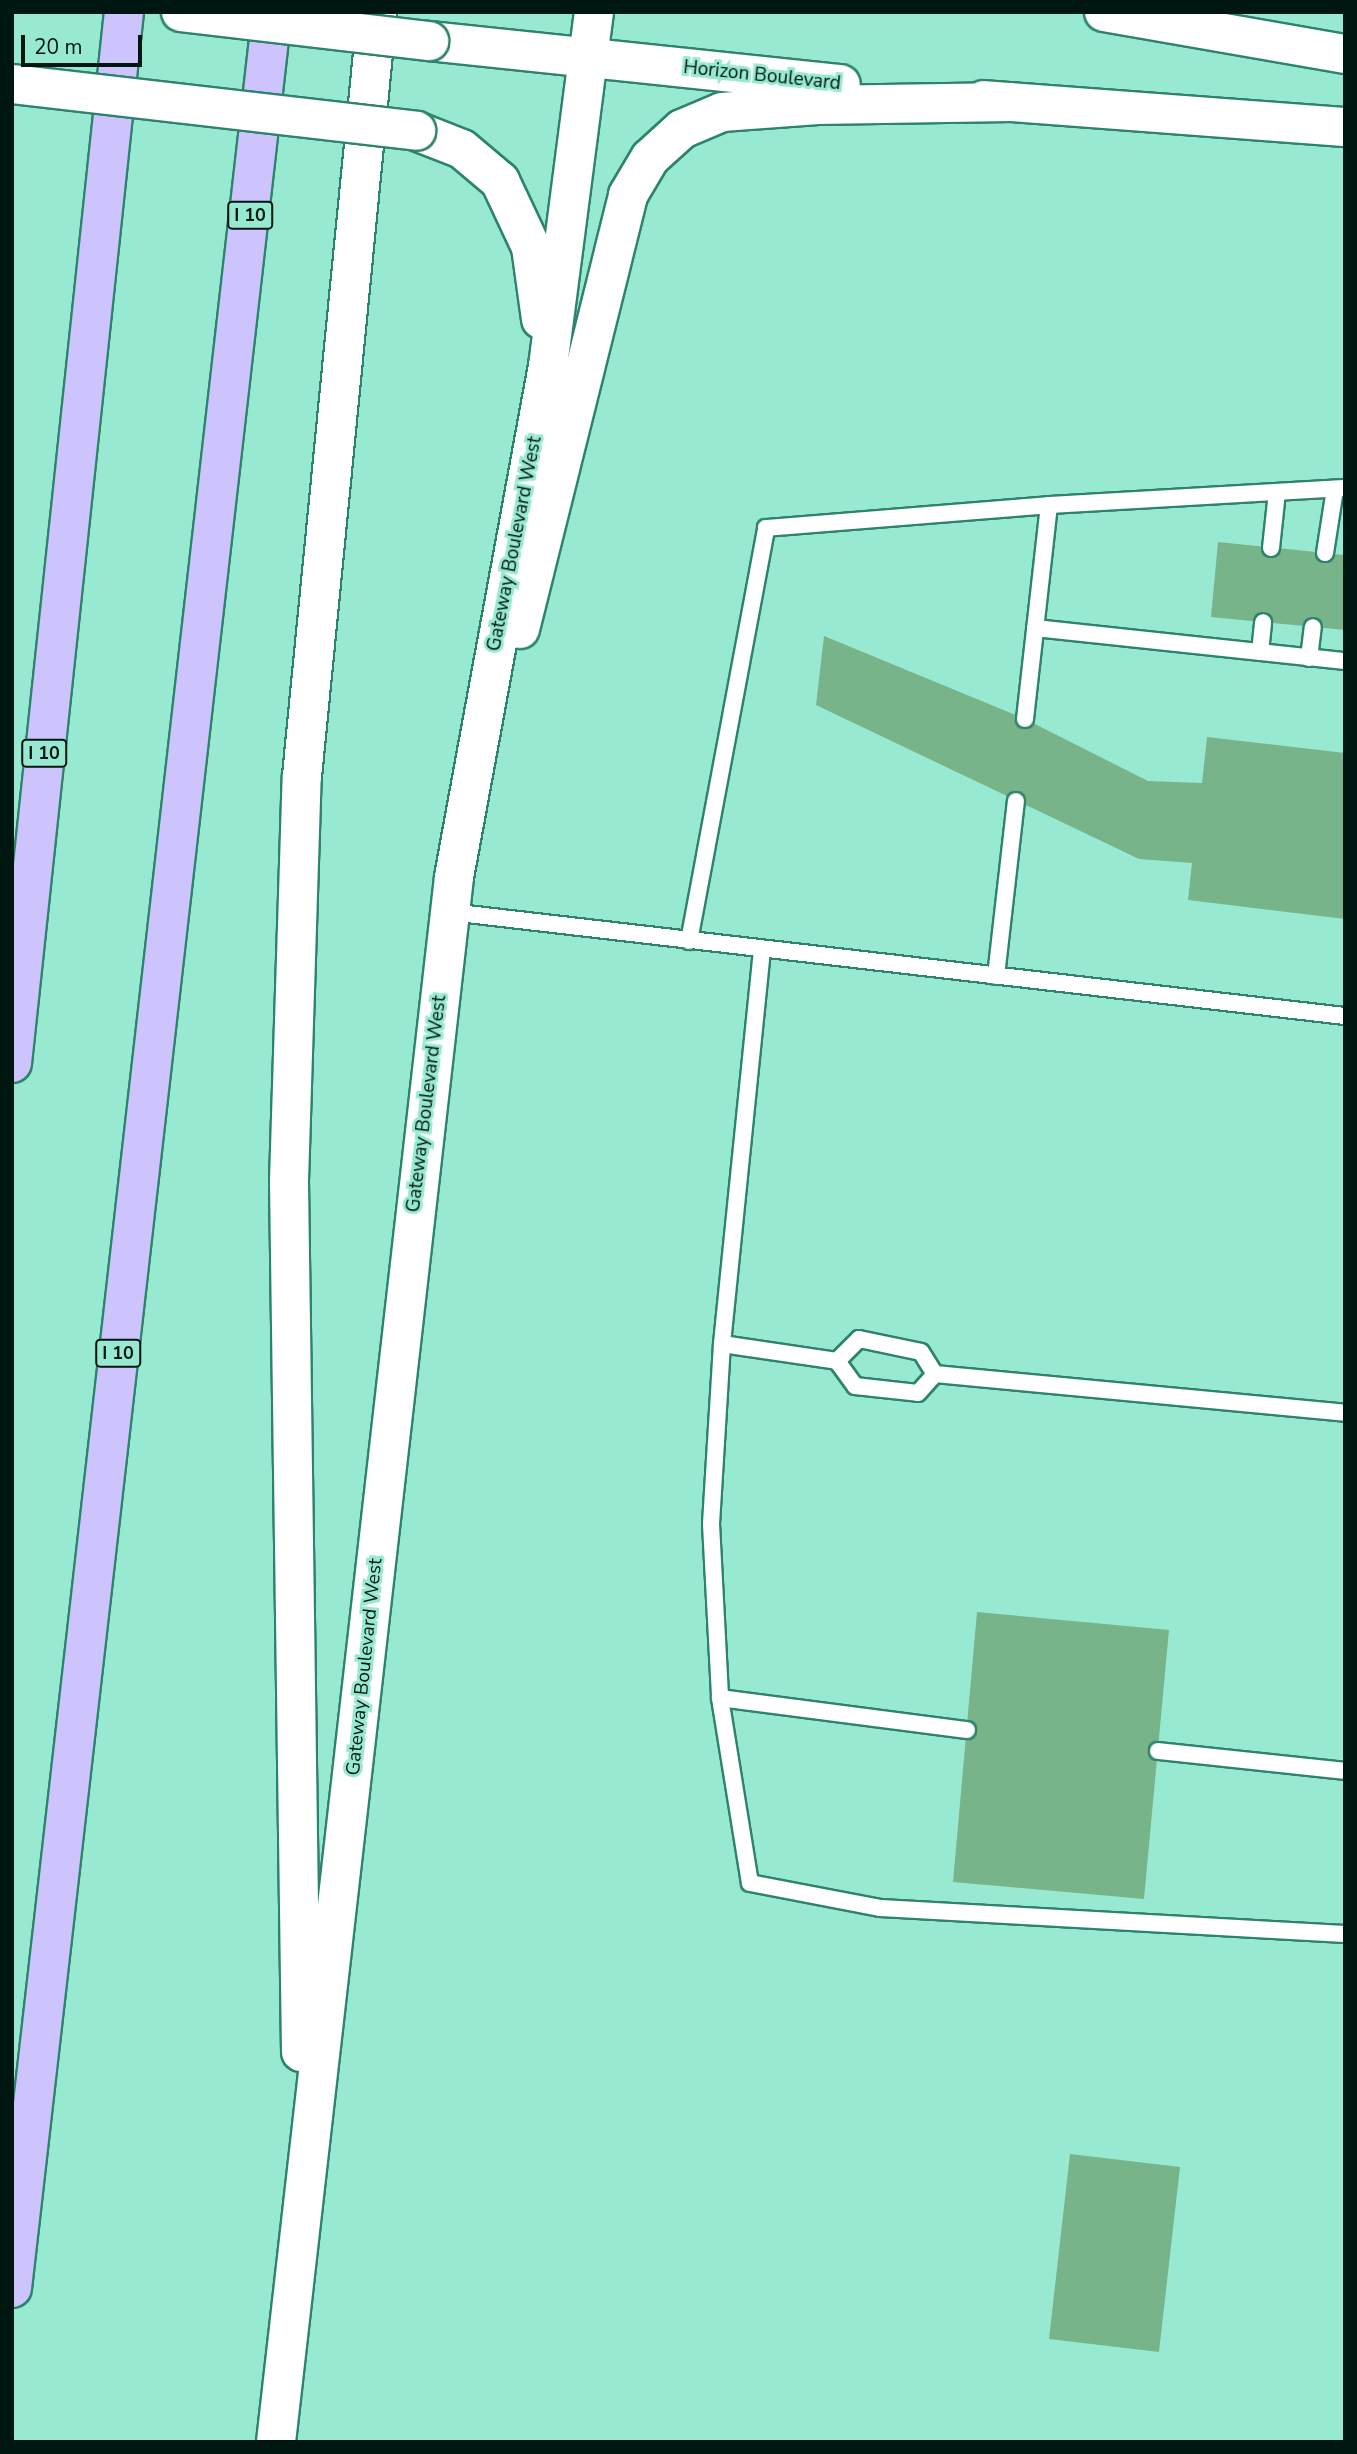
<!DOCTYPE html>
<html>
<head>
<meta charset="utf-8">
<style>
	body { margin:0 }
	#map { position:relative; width:1357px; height:2454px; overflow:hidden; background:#97ead1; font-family:"Nunito Sans",sans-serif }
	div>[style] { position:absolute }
	.building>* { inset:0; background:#78b489 }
	.roads { filter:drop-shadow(2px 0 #2d836d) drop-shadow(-2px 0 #2d836d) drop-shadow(0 2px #2d836d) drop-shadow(0 -2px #2d836d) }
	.lane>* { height:16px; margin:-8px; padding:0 8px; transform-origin:8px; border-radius:8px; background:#fff }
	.secondary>* { height:38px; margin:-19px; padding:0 19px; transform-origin:19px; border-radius:19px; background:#fff }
	.highway>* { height:38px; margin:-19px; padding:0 19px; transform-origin:19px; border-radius:19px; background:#cec4fd }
	.bridges { filter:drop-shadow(2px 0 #2d836d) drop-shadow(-2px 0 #2d836d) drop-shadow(0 2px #2d836d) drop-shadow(0 -2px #2d836d) }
	.secondary-bridge>* { height:38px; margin:-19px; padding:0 19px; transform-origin:19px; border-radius:19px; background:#fff }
	span { translate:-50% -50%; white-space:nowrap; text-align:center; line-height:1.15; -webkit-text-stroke:6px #97ead1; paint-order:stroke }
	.shield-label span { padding:2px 5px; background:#97ead1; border:2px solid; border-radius:5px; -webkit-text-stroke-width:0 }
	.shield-label { font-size:18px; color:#001610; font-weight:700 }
	.street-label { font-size:19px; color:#001610 }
	.frame { position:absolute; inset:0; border:14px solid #001610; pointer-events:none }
	.scale { position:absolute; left:21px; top:35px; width:121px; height:32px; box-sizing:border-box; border:4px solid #001610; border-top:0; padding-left:9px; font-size:21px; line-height:24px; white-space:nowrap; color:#001610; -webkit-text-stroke:5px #97ead1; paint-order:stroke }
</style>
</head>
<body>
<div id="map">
	<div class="building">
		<i style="clip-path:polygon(1218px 542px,1345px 555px,1345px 630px,1211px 617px)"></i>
		<i style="clip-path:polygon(824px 636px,1025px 719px,1148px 781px,1202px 783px,1207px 737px,1345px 753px,1345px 919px,1188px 900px,1192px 863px,1139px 859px,816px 705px)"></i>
		<i style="clip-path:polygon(977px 1612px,1169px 1630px,1144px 1899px,953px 1882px)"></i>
		<i style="clip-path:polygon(1070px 2154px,1180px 2167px,1159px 2352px,1049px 2339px)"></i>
	</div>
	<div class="roads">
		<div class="lane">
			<i style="left:1271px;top:548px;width:56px;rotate:-83.9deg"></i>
			<i style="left:1325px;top:553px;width:65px;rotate:-81.1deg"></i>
			<i style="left:1035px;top:628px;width:312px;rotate:6.1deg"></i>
			<i style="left:1260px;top:652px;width:30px;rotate:-84deg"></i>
			<i style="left:1309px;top:658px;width:31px;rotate:-83deg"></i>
			<i style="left:1025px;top:719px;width:215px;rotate:-83.6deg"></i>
			<i style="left:450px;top:912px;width:901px;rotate:6.63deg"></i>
			<i style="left:689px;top:941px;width:420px;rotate:-79.4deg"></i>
			<i style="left:766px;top:528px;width:284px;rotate:-4.6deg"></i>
			<i style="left:1049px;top:505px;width:296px;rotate:-3.3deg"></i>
			<i style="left:762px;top:950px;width:396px;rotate:95.8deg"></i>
			<i style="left:722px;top:1344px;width:180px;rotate:93.5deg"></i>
			<i style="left:711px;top:1524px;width:174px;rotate:87deg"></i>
			<i style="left:720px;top:1698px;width:187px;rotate:80.8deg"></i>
			<i style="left:750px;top:1883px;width:132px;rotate:10.9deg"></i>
			<i style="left:880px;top:1908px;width:466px;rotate:3.2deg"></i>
			<i style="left:996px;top:976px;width:176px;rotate:-83.5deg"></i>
			<i style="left:722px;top:1344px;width:116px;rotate:8.4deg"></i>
			<i style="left:837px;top:1361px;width:31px;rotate:54deg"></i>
			<i style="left:855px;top:1386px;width:63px;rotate:6.3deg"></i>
			<i style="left:918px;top:1393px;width:25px;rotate:-48deg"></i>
			<i style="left:837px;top:1361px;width:31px;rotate:-45deg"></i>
			<i style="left:859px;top:1339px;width:63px;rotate:11.8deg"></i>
			<i style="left:921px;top:1352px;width:26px;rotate:58deg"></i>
			<i style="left:935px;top:1374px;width:412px;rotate:5.4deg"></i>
			<i style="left:720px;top:1698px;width:249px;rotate:7.4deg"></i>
			<i style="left:1158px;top:1751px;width:188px;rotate:6.1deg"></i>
		</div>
		<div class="secondary">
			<i style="left:1104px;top:12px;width:245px;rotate:9.9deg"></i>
			<i style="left:429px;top:41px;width:414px;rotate:6deg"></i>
			<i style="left:984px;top:100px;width:362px;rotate:4.3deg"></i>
			<i style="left:416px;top:131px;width:49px;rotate:21.4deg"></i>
			<i style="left:462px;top:149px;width:50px;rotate:40.1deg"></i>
			<i style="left:500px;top:181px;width:73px;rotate:64.8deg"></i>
			<i style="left:531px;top:247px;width:73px;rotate:82.1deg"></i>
			<i style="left:520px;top:629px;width:447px;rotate:-76deg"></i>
			<i style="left:628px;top:195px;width:43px;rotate:-59.3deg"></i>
			<i style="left:650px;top:158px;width:43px;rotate:-42.2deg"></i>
			<i style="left:682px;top:129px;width:43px;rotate:-23deg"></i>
			<i style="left:722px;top:112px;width:96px;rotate:-4.2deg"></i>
			<i style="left:818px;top:105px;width:191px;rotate:-0.9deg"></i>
			<i style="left:301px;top:2052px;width:871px;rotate:-90.79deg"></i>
			<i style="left:289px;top:1181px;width:405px;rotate:-88.2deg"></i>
			<i style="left:302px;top:776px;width:768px;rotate:-84.39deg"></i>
			<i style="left:276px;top:2442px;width:1575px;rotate:-83.51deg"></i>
			<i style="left:454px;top:877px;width:520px;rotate:-79.58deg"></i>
			<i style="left:548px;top:366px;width:357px;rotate:-82.6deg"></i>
		</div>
		<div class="highway">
			<i style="left:12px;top:1063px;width:1057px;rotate:-83.92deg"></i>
			<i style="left:12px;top:2288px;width:2291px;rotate:-83.48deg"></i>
		</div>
	</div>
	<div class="bridges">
		<div class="secondary-bridge">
			<i style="left:181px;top:12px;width:250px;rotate:6.7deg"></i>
			<i style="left:12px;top:84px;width:407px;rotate:6.6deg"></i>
		</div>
	</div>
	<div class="shield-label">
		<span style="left:250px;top:215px">I 10</span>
		<span style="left:44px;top:753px">I 10</span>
		<span style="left:118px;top:1353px">I 10</span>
	</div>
	<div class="street-label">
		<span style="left:762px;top:76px;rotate:6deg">Horizon Boulevard</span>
		<span style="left:515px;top:544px;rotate:-79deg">Gateway Boulevard West</span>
		<span style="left:427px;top:1104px;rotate:-83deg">Gateway Boulevard West</span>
		<span style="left:365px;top:1667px;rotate:-84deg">Gateway Boulevard West</span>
	</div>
	<div class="frame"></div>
	<div class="scale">20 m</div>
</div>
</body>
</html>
